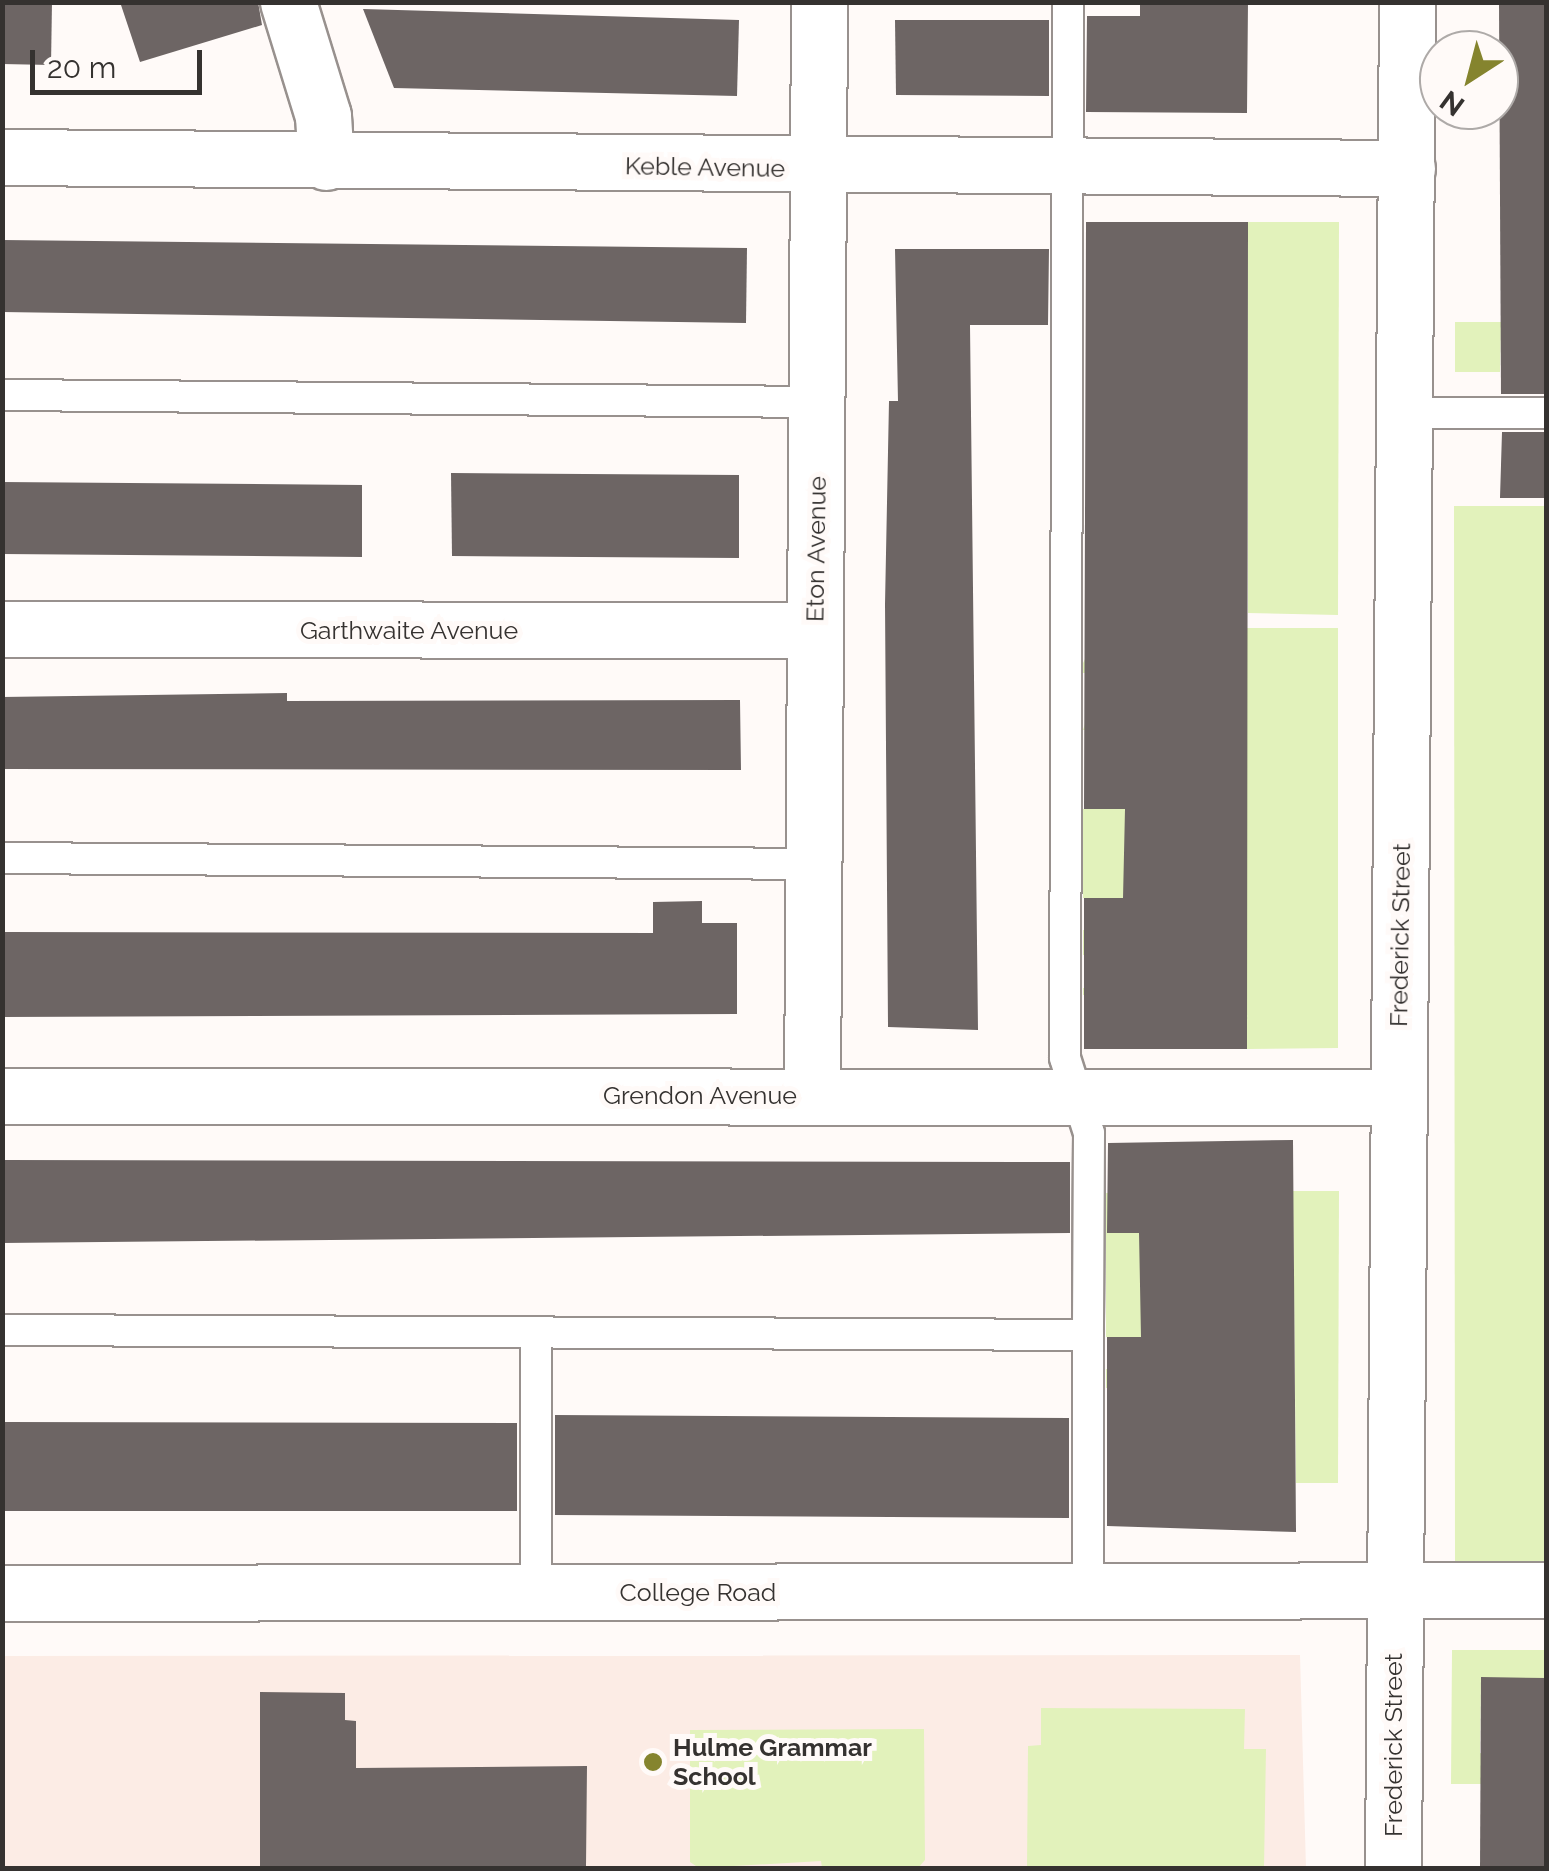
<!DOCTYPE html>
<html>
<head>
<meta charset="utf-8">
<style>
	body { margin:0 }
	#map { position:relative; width:1549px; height:1871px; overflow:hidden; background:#fffaf8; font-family:Raleway,sans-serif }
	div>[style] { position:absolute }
	.built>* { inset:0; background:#fcece5 }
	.green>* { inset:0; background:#e2f2bb }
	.building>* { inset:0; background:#6d6564 }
	.roads { filter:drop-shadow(2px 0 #98918e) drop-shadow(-2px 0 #98918e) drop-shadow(0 2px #98918e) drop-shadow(0 -2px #98918e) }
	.service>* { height:30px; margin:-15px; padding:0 15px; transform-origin:15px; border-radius:15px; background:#fff }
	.minor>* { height:55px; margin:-27.5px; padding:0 27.5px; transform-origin:27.5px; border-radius:27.5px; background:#fff }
	.secondary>* { height:55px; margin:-27.5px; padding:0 27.5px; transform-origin:27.5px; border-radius:27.5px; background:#fff }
	.dots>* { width:28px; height:28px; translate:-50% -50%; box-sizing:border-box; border:5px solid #fffaf8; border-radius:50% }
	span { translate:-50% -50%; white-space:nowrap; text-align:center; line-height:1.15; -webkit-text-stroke:10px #fffaf8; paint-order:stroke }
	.street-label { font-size:25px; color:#353230 }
	.poi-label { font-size:25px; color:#353230; font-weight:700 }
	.left { translate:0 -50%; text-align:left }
	.frame { position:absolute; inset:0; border:5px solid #353230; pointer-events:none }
	.north { position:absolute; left:1419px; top:30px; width:100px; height:100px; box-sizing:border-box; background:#fffaf8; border:2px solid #aeaaa8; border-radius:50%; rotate:216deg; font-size:28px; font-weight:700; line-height:40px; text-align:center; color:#353230 }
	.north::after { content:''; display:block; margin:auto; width:35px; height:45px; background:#85842e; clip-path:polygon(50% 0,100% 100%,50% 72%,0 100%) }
	.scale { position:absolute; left:30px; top:50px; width:172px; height:45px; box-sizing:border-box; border:5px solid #353230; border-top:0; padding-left:12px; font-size:30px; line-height:35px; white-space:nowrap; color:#353230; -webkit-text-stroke:8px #fffaf8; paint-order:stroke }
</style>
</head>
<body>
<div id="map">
	<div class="built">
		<i style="clip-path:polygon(1300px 1655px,1306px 1868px,3px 1868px,2px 1656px)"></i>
	</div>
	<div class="green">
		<i style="clip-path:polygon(1248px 222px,1339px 222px,1338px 615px,1248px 613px)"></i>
		<i style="clip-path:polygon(1455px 322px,1501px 322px,1500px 372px,1455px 372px)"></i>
		<i style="clip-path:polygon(1454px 506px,1546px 506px,1546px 1570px,1455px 1570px)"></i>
		<i style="clip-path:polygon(1132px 627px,1159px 628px,1160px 835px,1146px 836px,1145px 850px,1124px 850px,1124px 869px,1160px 869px,1160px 959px,1149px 959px,1149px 974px,1135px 975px,1136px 987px,1160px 987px,1160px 1015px,1125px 1016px,1124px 994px,1083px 995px,1083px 988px,1125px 986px,1124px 954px,1083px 955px,1083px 930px,1133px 928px,1133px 898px,1083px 898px,1083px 809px,1120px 809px,1121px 788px,1084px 787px,1092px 776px,1136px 775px,1135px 752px,1120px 751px,1120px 730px,1083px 730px,1087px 718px,1132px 717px,1133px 691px,1123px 690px,1122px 673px,1080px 673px,1081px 667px,1087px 655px,1132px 654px)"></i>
		<i style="clip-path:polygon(1247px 628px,1338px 628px,1338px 1048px,1247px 1049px)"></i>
		<i style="clip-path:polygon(1293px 1191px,1339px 1191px,1338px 1483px,1296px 1483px)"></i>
		<i style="clip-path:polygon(1106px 1193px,1144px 1193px,1159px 1307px,1139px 1388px,1106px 1388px,1106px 1369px,1131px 1369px,1151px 1337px,1106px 1337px)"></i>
		<i style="clip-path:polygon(1452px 1650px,1546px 1650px,1546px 1678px,1481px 1678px,1480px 1753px,1546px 1754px,1546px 1784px,1451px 1784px)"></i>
		<i style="clip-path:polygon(1041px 1708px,1245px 1709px,1244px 1749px,1266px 1749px,1264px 1868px,1027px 1868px,1028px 1746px,1041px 1745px)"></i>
		<i style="clip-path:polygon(924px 1729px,925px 1860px,918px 1868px,822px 1868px,821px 1861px,699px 1868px,690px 1862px,690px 1730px)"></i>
	</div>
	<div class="building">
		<i style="clip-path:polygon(2px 2px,52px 2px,51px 65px,2px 64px)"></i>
		<i style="clip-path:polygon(120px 2px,258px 2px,262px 25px,140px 62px)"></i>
		<i style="clip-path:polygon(1140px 2px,1248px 2px,1247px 113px,1086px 112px,1087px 16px,1140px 16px)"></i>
		<i style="clip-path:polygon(1499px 2px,1546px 2px,1546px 394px,1501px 394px)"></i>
		<i style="clip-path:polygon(363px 9px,739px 20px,737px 96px,394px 88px)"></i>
		<i style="clip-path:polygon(895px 20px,1049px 20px,1049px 96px,896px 95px)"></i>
		<i style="clip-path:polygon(1086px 222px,1248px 222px,1247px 1049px,1084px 1049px,1084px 898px,1123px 898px,1125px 809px,1084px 809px)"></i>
		<i style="clip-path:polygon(2px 240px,747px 248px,746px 323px,2px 312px)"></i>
		<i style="clip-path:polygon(895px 249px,1049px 249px,1048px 325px,970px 325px,978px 1030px,888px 1027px,885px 604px,889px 401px,898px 401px)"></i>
		<i style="clip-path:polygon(1502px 432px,1546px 432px,1546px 498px,1500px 498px)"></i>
		<i style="clip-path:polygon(451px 473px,739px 475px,739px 558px,452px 556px)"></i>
		<i style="clip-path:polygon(2px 482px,362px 485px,362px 557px,2px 554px)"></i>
		<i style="clip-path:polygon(287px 693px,287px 701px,740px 700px,741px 770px,2px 769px,2px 697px)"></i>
		<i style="clip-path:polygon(702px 901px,702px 923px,737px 923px,737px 1014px,2px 1017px,2px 932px,653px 933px,653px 902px)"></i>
		<i style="clip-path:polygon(1293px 1140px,1296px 1532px,1107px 1526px,1107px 1337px,1141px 1337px,1139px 1233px,1107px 1233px,1108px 1143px)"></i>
		<i style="clip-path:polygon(2px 1160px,1070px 1162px,1070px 1233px,2px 1243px)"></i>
		<i style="clip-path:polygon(555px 1415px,1069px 1418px,1069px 1518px,555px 1515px)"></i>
		<i style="clip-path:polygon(2px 1422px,517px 1423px,517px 1511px,2px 1511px)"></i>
		<i style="clip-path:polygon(1481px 1677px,1546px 1678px,1546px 1868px,1480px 1868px)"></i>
		<i style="clip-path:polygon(260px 1692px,345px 1693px,345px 1720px,356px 1721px,356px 1768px,587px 1766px,586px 1868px,260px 1868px)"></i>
	</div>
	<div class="roads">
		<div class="service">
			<i style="left:1068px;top:2px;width:1056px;rotate:90.16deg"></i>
			<i style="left:1065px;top:1058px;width:79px;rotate:72.3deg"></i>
			<i style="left:1089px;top:1133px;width:202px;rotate:90.3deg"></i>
			<i style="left:2px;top:395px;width:816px;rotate:0.49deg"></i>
			<i style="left:1406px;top:413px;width:140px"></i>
			<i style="left:2px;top:858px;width:810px;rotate:0.42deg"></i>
			<i style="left:2px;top:1330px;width:1086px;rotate:0.26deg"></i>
			<i style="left:1088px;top:1335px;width:255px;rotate:90deg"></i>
			<i style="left:536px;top:1592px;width:260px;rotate:-90deg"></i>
		</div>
		<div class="minor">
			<i style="left:288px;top:2px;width:119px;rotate:72.9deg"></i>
			<i style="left:323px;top:116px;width:46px;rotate:86.3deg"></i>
			<i style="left:2px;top:157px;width:1405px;rotate:0.45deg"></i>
			<i style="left:2px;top:629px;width:813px;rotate:0.07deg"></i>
			<i style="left:2px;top:1096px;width:1396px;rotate:0.04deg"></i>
			<i style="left:812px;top:1096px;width:1094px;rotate:-89.63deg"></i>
			<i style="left:2px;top:1593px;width:1544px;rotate:-0.11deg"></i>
		</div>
		<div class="secondary">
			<i style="left:1393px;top:1868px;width:1866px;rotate:-89.57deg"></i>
		</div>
	</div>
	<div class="dots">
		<i style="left:653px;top:1762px;background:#85842e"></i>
	</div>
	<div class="street-label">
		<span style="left:705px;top:167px;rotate:1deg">Keble Avenue</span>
		<span style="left:816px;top:549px;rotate:-89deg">Eton Avenue</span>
		<span style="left:409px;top:630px">Garthwaite Avenue</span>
		<span style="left:1400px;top:935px;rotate:-89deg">Frederick Street</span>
		<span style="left:700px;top:1095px">Grendon Avenue</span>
		<span style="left:698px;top:1592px">College Road</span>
		<span style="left:1393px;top:1745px;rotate:-90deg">Frederick Street</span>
	</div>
	<div class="poi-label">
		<span class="left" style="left:673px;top:1762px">Hulme Grammar<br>School</span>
	</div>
	<div class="frame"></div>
	<div class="north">N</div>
	<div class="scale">20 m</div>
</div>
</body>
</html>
